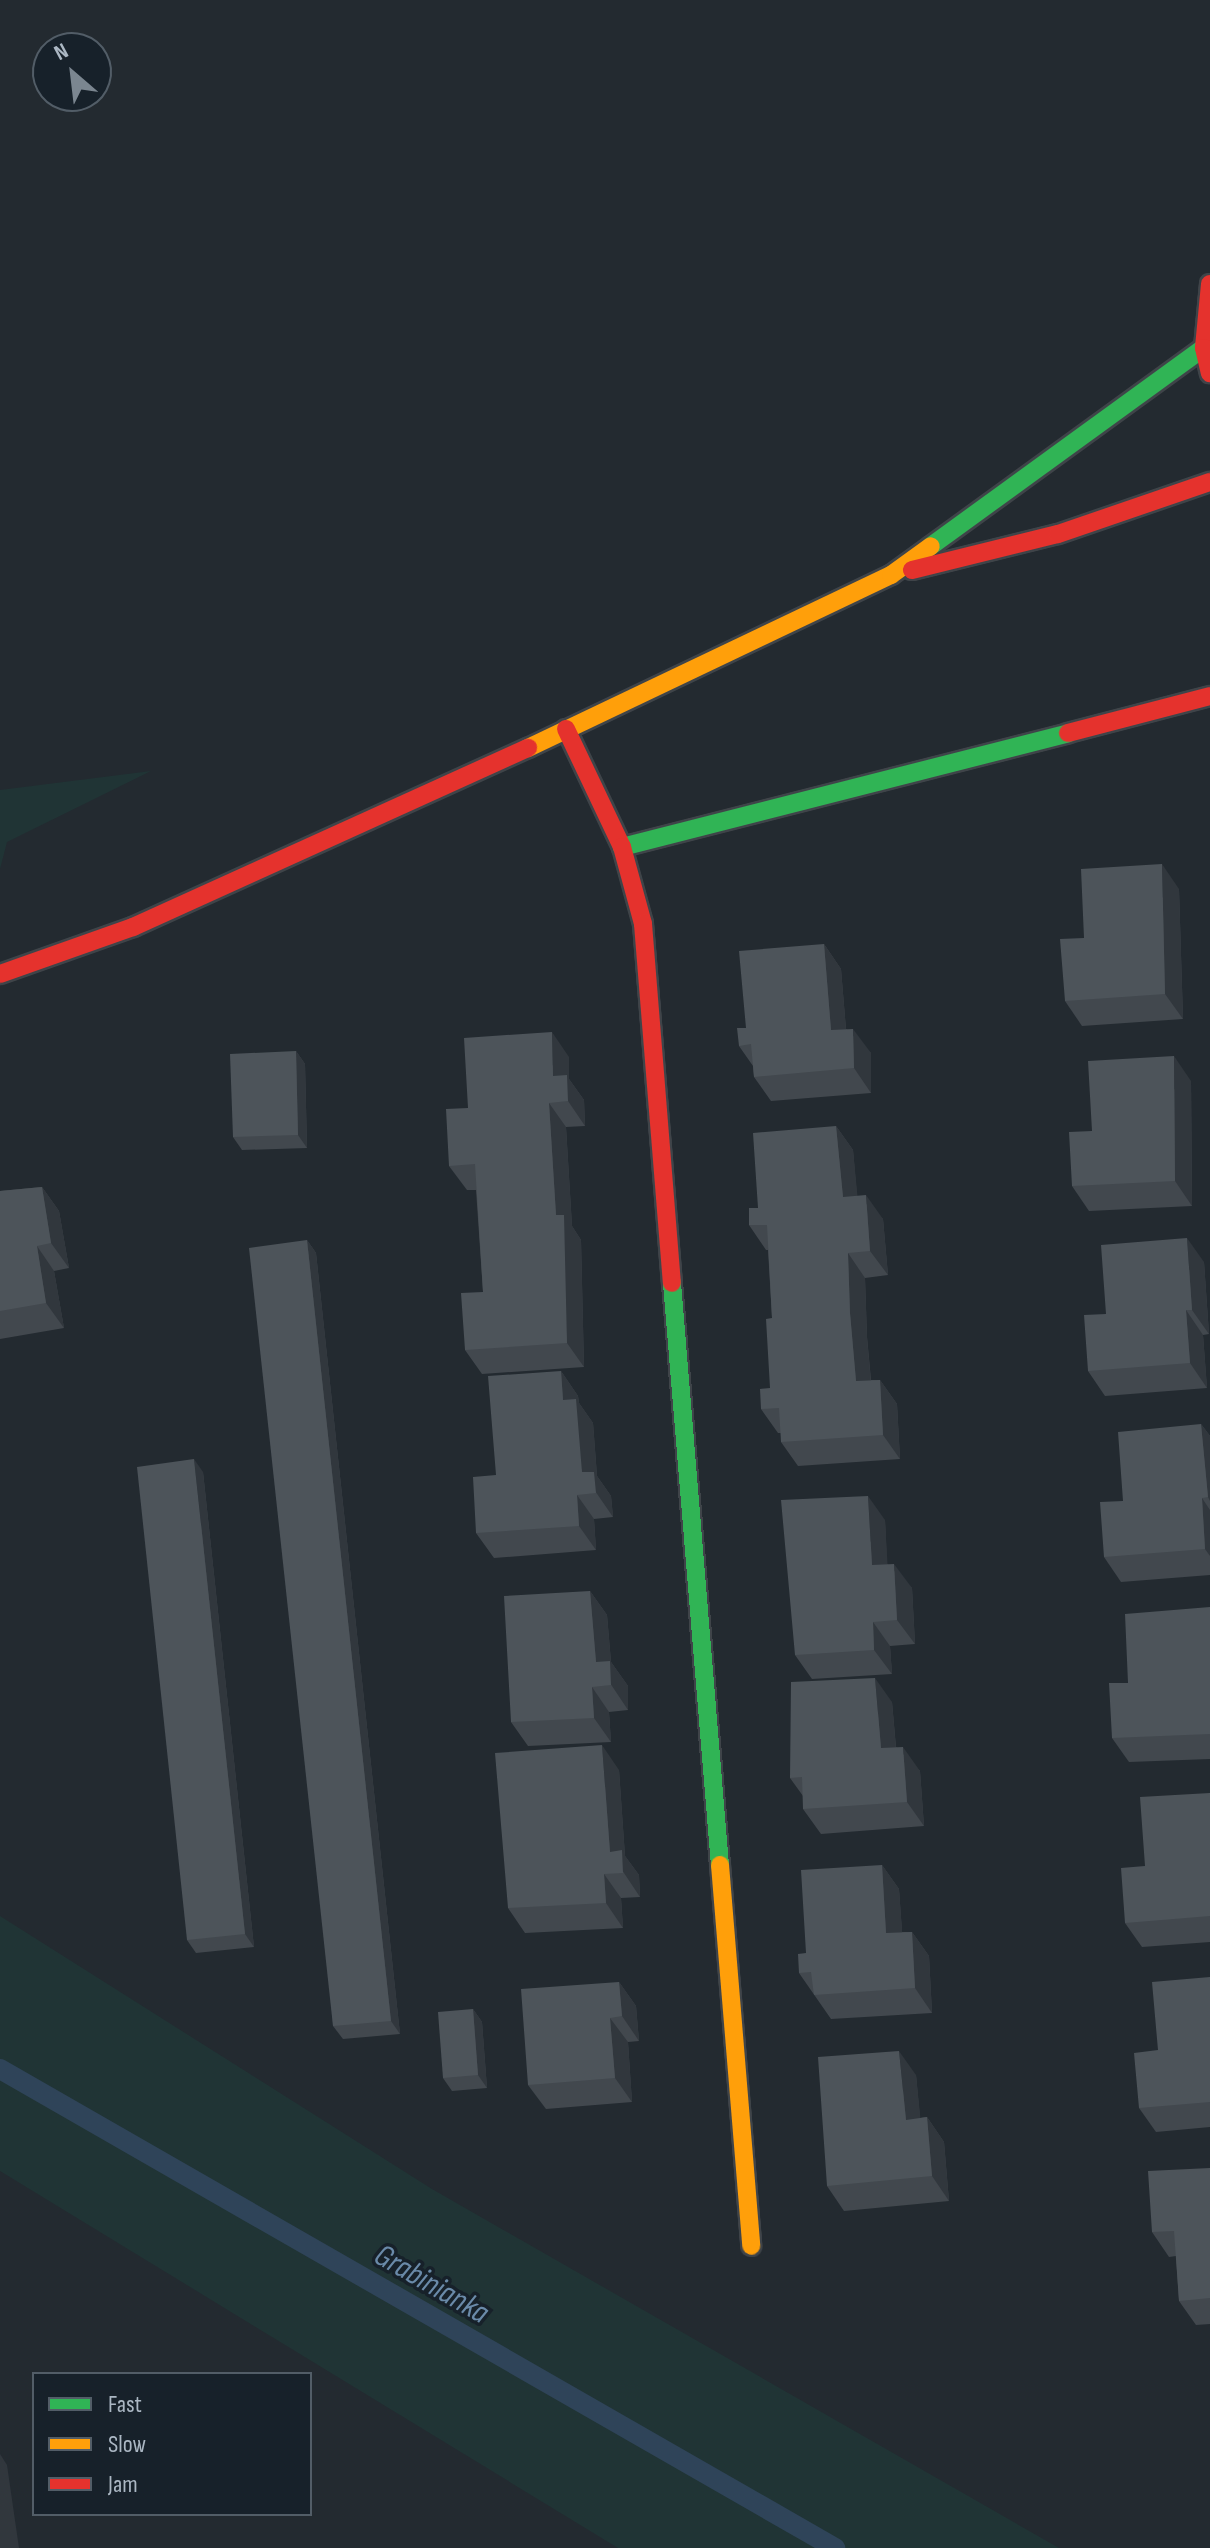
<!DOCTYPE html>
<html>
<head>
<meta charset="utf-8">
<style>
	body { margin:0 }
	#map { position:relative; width:1210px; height:2548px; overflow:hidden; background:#232a30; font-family:"Sofia Sans Condensed",sans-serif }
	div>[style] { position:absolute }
	.green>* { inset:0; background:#203435 }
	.stream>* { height:20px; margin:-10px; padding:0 10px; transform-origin:10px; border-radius:10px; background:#2f4459 }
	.roads { filter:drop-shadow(2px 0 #3f4449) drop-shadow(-2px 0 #3f4449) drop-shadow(0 2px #3f4449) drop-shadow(0 -2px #3f4449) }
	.fast>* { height:18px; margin:-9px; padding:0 9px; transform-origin:9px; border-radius:9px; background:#30b455 }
	.slow>* { height:18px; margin:-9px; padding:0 9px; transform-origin:9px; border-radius:9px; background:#ff9f0a }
	.jam>* { height:18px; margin:-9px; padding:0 9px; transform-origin:9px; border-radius:9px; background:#e5322d }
	.wall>* { inset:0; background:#42484e }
	.shaded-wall>* { inset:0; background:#31373d }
	.building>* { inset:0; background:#4d545a }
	span { translate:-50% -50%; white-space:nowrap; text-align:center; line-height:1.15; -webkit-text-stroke:7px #17212a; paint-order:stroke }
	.water-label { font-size:32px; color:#6a8aa9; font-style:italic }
	.legend { position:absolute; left:32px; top:2372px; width:280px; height:144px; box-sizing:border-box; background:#17212a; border:2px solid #525d67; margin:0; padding:10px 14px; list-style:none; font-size:24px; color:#abb7c3 }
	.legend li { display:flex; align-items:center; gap:16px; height:40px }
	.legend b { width:40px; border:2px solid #525d67 }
	.north { position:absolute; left:32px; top:32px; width:80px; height:80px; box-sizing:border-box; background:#17212a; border:2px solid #525d67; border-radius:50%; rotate:332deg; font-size:22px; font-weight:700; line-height:32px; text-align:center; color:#abb7c3 }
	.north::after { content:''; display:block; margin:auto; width:28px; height:36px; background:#7b8690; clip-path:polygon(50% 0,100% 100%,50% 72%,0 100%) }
</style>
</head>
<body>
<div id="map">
	<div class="green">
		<i style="clip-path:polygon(151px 771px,7px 842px,0 869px,0 790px)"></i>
		<i style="clip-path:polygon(0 1916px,432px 2189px,1059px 2548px,618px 2548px,0 2171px)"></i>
	</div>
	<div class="stream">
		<i style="left:0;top:2069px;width:963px;rotate:29.84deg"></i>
	</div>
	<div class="roads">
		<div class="fast">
			<i style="left:931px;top:546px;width:337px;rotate:-36deg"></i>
			<i style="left:622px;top:847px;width:460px;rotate:-14.3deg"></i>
			<i style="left:672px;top:1283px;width:584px;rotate:85.29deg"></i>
		</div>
		<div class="slow">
			<i style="left:528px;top:748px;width:402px;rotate:-25.5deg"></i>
			<i style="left:891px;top:575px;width:49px;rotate:-35.9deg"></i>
			<i style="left:720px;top:1865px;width:382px;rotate:85.3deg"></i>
		</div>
		<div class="jam">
			<i style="left:1210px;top:284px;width:64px;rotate:95.4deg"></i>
			<i style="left:1204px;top:348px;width:26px;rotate:77deg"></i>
			<i style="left:912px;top:570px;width:150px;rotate:-13.9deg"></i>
			<i style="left:1058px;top:534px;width:161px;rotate:-18.9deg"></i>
			<i style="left:566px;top:729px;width:131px;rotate:64.6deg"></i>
			<i style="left:622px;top:847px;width:80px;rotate:74.7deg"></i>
			<i style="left:643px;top:924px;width:360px;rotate:85.4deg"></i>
			<i style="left:1068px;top:733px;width:147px;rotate:-14.6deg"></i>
			<i style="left:0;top:974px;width:141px;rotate:-19.5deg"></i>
			<i style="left:133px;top:927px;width:434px;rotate:-24.4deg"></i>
		</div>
	</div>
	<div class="wall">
		<i style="clip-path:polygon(1179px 889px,1183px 1019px,1082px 1026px,1065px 1001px,1084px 938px)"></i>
		<i style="clip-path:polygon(824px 944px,841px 969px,846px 1029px,871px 1053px,871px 1093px,771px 1101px,754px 1077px,753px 1066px,739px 1046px,746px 1028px)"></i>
		<i style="clip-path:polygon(296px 1051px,305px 1064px,307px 1148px,242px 1150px,233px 1137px)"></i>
		<i style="clip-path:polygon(569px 1057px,569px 1079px,584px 1100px,585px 1126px,566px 1127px,572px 1226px,581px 1240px,584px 1367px,482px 1374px,465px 1350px,483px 1292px,476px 1190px,467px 1190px,449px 1166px,468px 1108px)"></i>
		<i style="clip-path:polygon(1191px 1081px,1192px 1206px,1089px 1211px,1072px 1186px,1092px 1131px)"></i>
		<i style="clip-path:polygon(836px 1126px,853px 1150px,857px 1196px,883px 1219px,888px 1275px,865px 1278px,867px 1337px,871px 1380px,880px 1380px,897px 1404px,900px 1459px,798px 1466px,781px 1442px,781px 1433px,778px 1433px,761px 1409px,770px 1388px,772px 1318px,768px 1250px,766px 1250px,749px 1225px,758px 1208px)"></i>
		<i style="clip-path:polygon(42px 1187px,59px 1211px,69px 1268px,54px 1271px,64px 1328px,0 1339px,0 1191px)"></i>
		<i style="clip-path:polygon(307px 1240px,316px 1253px,400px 2034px,343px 2039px,333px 2026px)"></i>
		<i style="clip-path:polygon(1204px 1262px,1209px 1334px,1203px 1335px,1207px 1388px,1105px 1396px,1088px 1371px,1106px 1314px)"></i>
		<i style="clip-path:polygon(561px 1371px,578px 1396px,579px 1403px,593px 1423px,597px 1476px,611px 1496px,613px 1517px,594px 1519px,596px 1550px,494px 1558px,476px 1533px,496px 1475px)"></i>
		<i style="clip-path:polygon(1201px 1424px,1210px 1436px,1210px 1575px,1121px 1582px,1104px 1557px,1123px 1501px)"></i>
		<i style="clip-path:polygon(203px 1472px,254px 1947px,196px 1953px,187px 1940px)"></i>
		<i style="clip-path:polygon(885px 1520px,887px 1564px,912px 1588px,915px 1644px,890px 1646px,892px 1674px,812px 1679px,795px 1655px)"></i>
		<i style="clip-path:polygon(590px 1591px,607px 1615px,611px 1662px,628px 1686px,628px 1710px,609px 1712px,611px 1742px,528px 1746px,511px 1722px)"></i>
		<i style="clip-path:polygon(1210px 1607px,1210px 1759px,1129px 1762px,1112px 1738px,1128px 1683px)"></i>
		<i style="clip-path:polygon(892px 1702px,896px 1747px,920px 1771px,924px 1826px,821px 1834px,803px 1809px,803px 1796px,790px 1778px)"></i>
		<i style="clip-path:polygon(619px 1770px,625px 1856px,639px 1875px,640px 1897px,621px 1898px,623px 1928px,525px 1933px,508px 1908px)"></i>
		<i style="clip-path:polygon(1210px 1793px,1210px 1942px,1142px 1947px,1125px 1923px,1145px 1866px)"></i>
		<i style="clip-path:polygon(882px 1865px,899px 1889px,902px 1932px,912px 1932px,929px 1956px,932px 2013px,831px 2019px,799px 1973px,806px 1953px)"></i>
		<i style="clip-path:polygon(1210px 1977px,1210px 2127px,1156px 2132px,1139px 2108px,1158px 2050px)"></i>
		<i style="clip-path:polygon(619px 1982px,636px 2006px,639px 2041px,628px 2042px,632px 2102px,546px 2109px,528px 2085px)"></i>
		<i style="clip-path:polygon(473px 2009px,482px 2022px,487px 2088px,452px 2091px,443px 2078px)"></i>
		<i style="clip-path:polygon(916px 2075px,920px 2118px,927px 2117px,944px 2142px,949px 2201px,844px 2211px,827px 2186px)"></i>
		<i style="clip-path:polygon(1210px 2168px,1210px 2324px,1196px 2325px,1179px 2301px,1176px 2256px,1169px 2257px,1152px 2232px)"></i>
	</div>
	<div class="shaded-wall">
		<i style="clip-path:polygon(1162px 864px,1179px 889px,1183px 1019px,1165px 994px)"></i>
		<i style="clip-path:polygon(824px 944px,841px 969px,848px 1054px,831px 1030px)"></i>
		<i style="clip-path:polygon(853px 1029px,871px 1053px,871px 1093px,854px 1068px)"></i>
		<i style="clip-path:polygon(552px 1032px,569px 1057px,569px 1079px,584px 1100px,585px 1126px,568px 1101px,553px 1076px)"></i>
		<i style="clip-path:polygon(296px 1051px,305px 1064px,307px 1148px,298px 1135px)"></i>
		<i style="clip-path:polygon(1174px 1056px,1191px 1081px,1192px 1206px,1175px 1181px)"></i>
		<i style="clip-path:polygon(549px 1103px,566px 1127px,572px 1226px,581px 1240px,584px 1367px,567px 1343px,556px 1215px)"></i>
		<i style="clip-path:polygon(836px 1126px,853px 1150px,860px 1222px,843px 1197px)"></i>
		<i style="clip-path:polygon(42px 1187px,59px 1211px,69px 1268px,51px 1243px)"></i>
		<i style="clip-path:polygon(866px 1195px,883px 1219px,888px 1275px,870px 1251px)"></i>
		<i style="clip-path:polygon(1187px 1238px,1204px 1262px,1209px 1334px,1192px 1310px)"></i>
		<i style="clip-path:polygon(307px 1240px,316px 1253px,400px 2034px,391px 2021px)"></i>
		<i style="clip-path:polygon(37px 1246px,54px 1271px,64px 1328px,46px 1303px)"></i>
		<i style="clip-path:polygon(848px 1253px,865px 1278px,867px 1337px,873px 1406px,856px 1381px,850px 1313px)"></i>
		<i style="clip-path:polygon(1186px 1310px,1203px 1335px,1207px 1388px,1190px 1363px)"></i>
		<i style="clip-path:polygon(561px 1371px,578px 1396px,579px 1403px,593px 1423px,597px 1476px,611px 1496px,613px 1517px,582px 1472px,563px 1400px)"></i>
		<i style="clip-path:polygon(880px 1380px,897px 1404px,900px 1459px,883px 1435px)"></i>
		<i style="clip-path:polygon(1201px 1424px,1210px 1436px,1210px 1501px,1208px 1497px)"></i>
		<i style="clip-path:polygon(194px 1459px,203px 1472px,254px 1947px,245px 1934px)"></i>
		<i style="clip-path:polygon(577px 1495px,594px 1519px,596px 1550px,579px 1526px)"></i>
		<i style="clip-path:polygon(868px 1496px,885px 1520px,889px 1590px,872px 1565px)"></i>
		<i style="clip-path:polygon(1202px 1498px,1210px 1510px,1210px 1556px,1205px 1549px)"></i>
		<i style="clip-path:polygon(894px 1564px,912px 1588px,915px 1644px,897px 1620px)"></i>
		<i style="clip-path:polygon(590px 1591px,607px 1615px,611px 1662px,628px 1686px,628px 1710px,596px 1662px)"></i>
		<i style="clip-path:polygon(873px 1622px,890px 1646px,892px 1674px,874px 1650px)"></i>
		<i style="clip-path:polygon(875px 1678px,892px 1702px,898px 1772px,881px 1748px)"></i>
		<i style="clip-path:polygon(592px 1687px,609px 1712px,611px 1742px,594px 1718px)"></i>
		<i style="clip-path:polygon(602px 1745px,619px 1770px,625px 1856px,639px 1875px,640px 1897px,610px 1852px)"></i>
		<i style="clip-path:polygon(903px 1747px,920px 1771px,924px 1826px,907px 1802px)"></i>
		<i style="clip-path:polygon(882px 1865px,899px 1889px,904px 1958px,886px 1933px)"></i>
		<i style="clip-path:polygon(604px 1874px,621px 1898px,623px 1928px,606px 1903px)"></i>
		<i style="clip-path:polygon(912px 1932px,929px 1956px,932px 2013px,915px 1988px)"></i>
		<i style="clip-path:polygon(619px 1982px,636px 2006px,639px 2041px,622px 2016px)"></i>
		<i style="clip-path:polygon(473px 2009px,482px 2022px,487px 2088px,478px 2075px)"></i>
		<i style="clip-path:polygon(610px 2018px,628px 2042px,632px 2102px,615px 2078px)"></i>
		<i style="clip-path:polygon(899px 2051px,916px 2075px,923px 2144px,906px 2120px)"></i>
		<i style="clip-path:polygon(927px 2117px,944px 2142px,949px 2201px,932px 2176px)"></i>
		<i style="clip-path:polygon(0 2454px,7px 2465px,19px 2548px,0 2548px)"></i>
	</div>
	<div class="building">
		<i style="clip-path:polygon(1162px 864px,1165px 994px,1065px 1001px,1060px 939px,1084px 938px,1081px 869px)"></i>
		<i style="clip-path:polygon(824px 944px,831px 1030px,853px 1029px,854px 1068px,754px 1077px,751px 1044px,739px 1046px,737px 1028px,746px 1028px,739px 951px)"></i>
		<i style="clip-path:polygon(552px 1032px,553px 1076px,567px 1075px,568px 1101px,549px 1103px,556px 1215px,564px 1215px,567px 1343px,465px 1350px,461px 1293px,483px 1292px,475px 1164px,449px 1166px,446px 1109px,468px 1108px,464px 1038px)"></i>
		<i style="clip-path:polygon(296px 1051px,298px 1135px,233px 1137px,230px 1054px)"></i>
		<i style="clip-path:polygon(1174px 1056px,1175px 1181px,1072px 1186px,1069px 1132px,1092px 1131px,1088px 1061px)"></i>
		<i style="clip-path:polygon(836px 1126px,843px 1197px,866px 1195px,870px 1251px,848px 1253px,850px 1313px,856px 1381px,880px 1380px,883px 1435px,781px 1442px,779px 1408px,761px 1409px,760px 1389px,770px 1388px,766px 1319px,772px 1318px,767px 1225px,749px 1225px,749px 1208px,758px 1208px,753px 1133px)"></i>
		<i style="clip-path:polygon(42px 1187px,51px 1243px,37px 1246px,46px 1303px,0 1311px,0 1191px)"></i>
		<i style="clip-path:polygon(1187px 1238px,1192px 1310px,1186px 1310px,1190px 1363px,1088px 1371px,1084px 1315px,1106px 1314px,1101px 1245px)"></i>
		<i style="clip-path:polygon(307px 1240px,391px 2021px,333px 2026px,249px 1248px)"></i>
		<i style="clip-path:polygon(561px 1371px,563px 1400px,576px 1399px,582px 1472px,594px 1472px,596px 1493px,577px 1495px,579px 1526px,476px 1533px,473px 1477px,496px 1475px,488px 1376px)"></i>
		<i style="clip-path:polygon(1201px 1424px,1208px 1497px,1202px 1498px,1205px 1549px,1104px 1557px,1100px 1502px,1123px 1501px,1118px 1432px)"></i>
		<i style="clip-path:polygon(194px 1459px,245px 1934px,187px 1940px,137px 1467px)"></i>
		<i style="clip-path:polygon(868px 1496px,872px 1565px,894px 1564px,897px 1620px,873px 1622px,874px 1650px,795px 1655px,781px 1500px)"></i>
		<i style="clip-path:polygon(590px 1591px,596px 1662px,610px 1661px,611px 1685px,592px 1687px,594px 1718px,511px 1722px,504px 1596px)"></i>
		<i style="clip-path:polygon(1210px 1607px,1210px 1734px,1112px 1738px,1109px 1683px,1128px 1683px,1125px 1614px)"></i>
		<i style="clip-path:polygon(875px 1678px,881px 1748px,903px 1747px,907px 1802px,803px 1809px,802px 1777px,790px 1778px,791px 1682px)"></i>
		<i style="clip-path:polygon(602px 1745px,610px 1852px,622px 1850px,623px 1873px,604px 1874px,606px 1903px,508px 1908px,495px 1753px)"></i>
		<i style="clip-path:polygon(1210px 1793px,1210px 1916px,1125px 1923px,1121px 1868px,1145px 1866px,1140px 1797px)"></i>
		<i style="clip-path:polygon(882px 1865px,886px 1933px,912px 1932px,915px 1988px,814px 1995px,811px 1972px,799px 1973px,798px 1954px,806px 1953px,801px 1870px)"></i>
		<i style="clip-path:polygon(1210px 1977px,1210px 2102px,1139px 2108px,1134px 2053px,1158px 2050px,1152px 1982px)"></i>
		<i style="clip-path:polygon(619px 1982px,622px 2016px,610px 2018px,615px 2078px,528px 2085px,521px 1989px)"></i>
		<i style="clip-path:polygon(473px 2009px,478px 2075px,443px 2078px,438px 2012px)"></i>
		<i style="clip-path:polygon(899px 2051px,906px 2120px,927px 2117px,932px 2176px,827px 2186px,818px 2057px)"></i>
		<i style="clip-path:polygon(1210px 2168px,1210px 2298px,1179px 2301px,1174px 2231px,1152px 2232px,1148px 2171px)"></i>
	</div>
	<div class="water-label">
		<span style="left:431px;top:2285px;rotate:30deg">Grabinianka</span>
	</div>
	<ul class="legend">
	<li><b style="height:10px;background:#30b455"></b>Fast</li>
	<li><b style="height:10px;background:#ff9f0a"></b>Slow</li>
	<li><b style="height:10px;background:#e5322d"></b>Jam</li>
	</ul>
	<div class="north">N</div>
</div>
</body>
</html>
